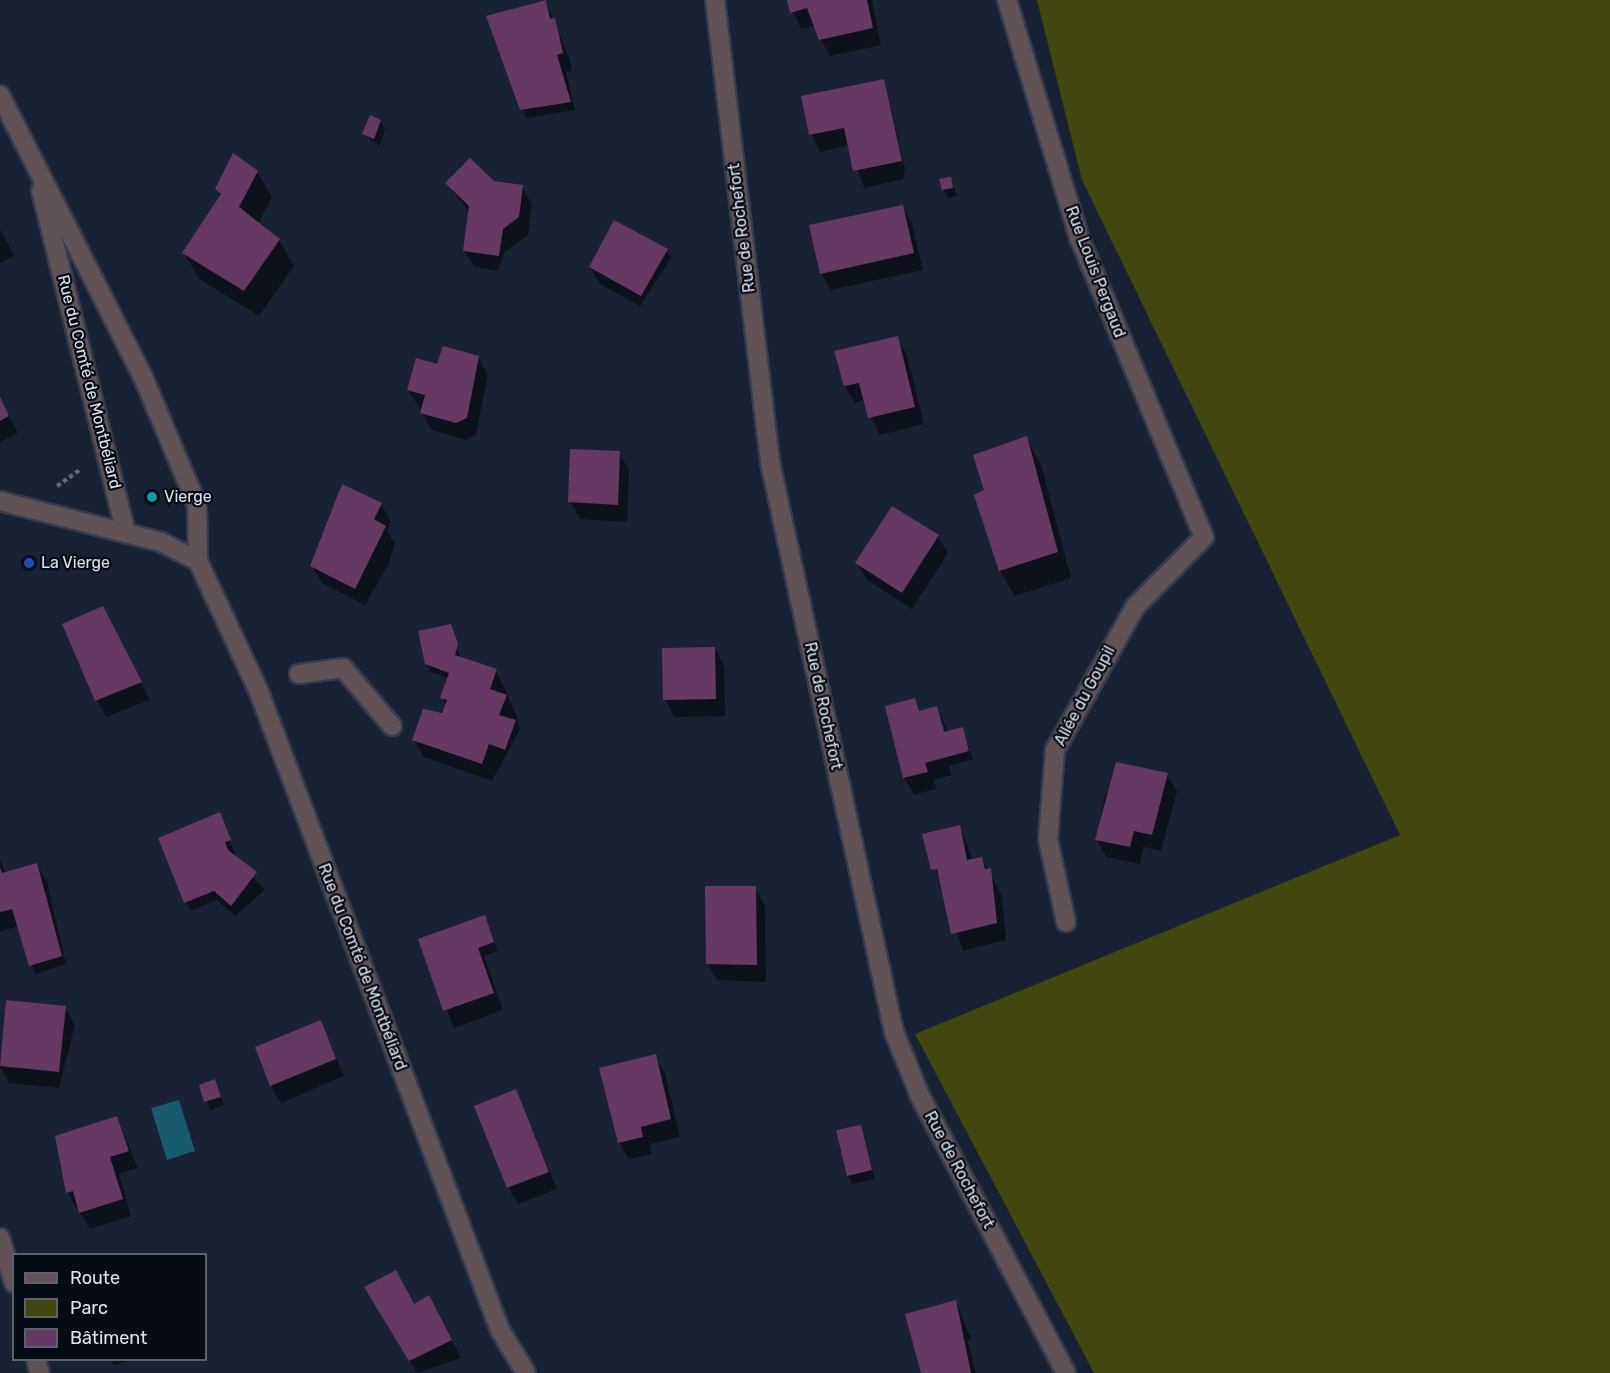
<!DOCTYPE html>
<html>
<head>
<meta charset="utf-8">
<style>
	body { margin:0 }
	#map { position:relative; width:1610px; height:1373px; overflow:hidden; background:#192135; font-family:Rubik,sans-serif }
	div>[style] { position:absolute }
	.green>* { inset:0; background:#42470f }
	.water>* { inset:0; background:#1a5a70 }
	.shadow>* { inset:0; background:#0007 }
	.building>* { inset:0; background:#663964 }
	.path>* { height:4px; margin-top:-2px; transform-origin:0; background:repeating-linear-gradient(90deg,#61687a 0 4.5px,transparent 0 7.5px) }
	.roads { filter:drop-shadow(2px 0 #353c4f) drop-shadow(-2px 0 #353c4f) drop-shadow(0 2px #353c4f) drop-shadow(0 -2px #353c4f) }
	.minor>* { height:18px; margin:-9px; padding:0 9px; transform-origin:9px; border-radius:9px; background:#615355 }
	.dots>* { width:16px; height:16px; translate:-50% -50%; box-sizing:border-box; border:3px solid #070b13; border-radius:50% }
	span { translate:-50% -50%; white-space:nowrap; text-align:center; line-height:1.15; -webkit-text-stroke:4.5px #070b13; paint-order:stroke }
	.street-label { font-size:16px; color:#dee3f1 }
	.poi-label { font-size:16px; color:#dee3f1 }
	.left { translate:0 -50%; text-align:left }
	.legend { position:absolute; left:12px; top:1253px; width:195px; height:108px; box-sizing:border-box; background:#070b13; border:2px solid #5d616c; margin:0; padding:8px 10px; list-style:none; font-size:18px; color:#dee3f1 }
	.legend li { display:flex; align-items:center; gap:12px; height:30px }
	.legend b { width:30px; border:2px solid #5d616c }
</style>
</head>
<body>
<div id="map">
	<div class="green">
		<i style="clip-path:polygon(1037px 0,1610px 0,1610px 1373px,1094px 1373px,915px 1034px,1400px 835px,1082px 180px)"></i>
	</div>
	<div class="water">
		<i style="clip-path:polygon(179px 1100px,195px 1151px,167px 1160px,151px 1108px)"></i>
	</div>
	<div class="shadow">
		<i style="clip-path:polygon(545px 0,570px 60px,572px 71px,566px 72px,575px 110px,526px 118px,488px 17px)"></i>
		<i style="clip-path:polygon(788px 0,872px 0,881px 45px,830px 56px,814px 26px,801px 29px)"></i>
		<i style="clip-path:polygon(884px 80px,905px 169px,903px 179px,864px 188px,849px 145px,820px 152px,811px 134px)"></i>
		<i style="clip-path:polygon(380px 121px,385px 130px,379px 146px,364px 134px)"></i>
		<i style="clip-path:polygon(257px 172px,272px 197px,258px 223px,279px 240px,294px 266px,259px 316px,199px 279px,184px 253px,221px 196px,217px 189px)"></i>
		<i style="clip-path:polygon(950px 178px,957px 196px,948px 198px,943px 189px)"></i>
		<i style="clip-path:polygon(493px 182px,522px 187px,532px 204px,528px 235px,505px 252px,498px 271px,474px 267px,464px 250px,470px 213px,447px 183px)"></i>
		<i style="clip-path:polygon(903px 207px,912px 224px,923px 270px,831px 290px,821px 273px)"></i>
		<i style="clip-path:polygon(0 229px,14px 256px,0 263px)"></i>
		<i style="clip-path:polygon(666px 250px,671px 258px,640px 306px,600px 284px,590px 267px)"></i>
		<i style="clip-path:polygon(897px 338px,907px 355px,924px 424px,879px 435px,865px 400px,855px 403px,845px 386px,836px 352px)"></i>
		<i style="clip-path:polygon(478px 357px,488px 375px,476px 435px,466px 440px,432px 430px,408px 389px,439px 366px)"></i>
		<i style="clip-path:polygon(0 398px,18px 433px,0 442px)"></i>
		<i style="clip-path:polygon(1026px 438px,1041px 464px,1071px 578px,1015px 596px,1000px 571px,976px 495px,986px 491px)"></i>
		<i style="clip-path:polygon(572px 450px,619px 453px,629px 470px,627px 522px,580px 519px,570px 502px)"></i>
		<i style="clip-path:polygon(342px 486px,381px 504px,391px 522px,387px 530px,395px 544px,389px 563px,365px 605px,322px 583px,312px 566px)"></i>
		<i style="clip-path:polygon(938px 536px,948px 553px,912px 609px,867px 580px,857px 563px)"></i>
		<i style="clip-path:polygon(112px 625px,150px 700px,106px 717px,97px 700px)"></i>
		<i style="clip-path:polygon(451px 626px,460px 658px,496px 670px,516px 714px,520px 730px,492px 781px,424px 757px,414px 740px,446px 706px,442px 698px,448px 678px,431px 672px,426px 663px)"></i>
		<i style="clip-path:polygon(715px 648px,724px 666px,725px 716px,674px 717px,665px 699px)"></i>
		<i style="clip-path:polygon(evenodd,914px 700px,920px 712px,937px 708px,949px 733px,962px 729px,973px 759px,949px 766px,951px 775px,934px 780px,936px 789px,914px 795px,904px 778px,886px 707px,914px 700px,942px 718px,946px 734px,943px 734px,942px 718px)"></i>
		<i style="clip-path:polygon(1167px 774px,1177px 791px,1161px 851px,1143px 847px,1140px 864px,1106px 857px,1097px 840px,1105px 795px)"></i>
		<i style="clip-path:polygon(219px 814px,237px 859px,265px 890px,235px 916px,217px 900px,190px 911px,182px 892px)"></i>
		<i style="clip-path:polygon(960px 827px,973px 861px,982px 859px,1002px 896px,1006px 940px,963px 951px,924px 835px)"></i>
		<i style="clip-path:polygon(0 860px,6px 873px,37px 865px,47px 882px,66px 964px,35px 974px,19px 926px,0 932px)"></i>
		<i style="clip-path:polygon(755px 888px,765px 905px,766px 982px,717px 980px,707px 963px)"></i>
		<i style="clip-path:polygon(484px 917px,498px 951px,484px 956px,503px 1010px,454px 1028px,420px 940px)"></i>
		<i style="clip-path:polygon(7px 1002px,65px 1008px,75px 1025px,59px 1088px,9px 1083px,0 1067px)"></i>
		<i style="clip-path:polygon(320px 1022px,344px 1076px,281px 1103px,271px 1086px)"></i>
		<i style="clip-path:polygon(655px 1056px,665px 1073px,680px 1137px,650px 1144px,652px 1154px,629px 1159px,619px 1142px)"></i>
		<i style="clip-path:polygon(215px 1081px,224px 1105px,210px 1110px,201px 1086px)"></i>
		<i style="clip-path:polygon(516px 1091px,557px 1189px,518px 1204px,508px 1187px)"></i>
		<i style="clip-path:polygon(117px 1117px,138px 1168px,119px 1174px,131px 1216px,90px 1229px,67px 1192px)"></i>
		<i style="clip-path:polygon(860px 1127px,875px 1179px,853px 1184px,848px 1176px)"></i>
		<i style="clip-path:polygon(366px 1287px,438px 1314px,461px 1358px,417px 1373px)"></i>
		<i style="clip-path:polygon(956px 1301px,971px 1339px,967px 1339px,976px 1373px,923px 1373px)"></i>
		<i style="clip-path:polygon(111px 1360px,133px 1360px,114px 1365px)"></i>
	</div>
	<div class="building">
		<i style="clip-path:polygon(546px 0,550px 19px,555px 18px,563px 53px,557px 55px,571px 102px,520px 110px,486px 16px)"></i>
		<i style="clip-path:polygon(787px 0,867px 0,873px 28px,819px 40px,807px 8px,790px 13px)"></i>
		<i style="clip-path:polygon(884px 79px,902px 161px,853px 171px,844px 128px,809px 135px,801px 96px)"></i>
		<i style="clip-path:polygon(370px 115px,381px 120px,374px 139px,362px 134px)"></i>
		<i style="clip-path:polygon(233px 153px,258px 171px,239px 207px,280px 239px,244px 291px,182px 253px,221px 194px,215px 189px)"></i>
		<i style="clip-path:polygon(470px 158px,494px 181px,523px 185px,519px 217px,503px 229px,499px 256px,463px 251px,469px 206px,445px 183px)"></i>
		<i style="clip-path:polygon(951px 177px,953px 188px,942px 190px,939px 179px)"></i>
		<i style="clip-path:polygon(903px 205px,914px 253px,820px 274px,809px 225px)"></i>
		<i style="clip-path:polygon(614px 220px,668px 249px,641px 296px,589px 267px)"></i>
		<i style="clip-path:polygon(898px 336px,915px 407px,868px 418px,859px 383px,844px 386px,834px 351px)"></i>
		<i style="clip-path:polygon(443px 346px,479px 356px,467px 418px,456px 423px,420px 413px,425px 395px,407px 390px,416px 358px,437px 364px)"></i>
		<i style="clip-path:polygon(0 397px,9px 416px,0 421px)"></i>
		<i style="clip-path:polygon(1027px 436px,1058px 552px,999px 571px,974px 495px,984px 490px,973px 455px)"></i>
		<i style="clip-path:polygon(570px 449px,620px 451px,618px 505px,568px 502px)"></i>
		<i style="clip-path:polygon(342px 484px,382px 503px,374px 519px,386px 526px,355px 589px,310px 566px)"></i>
		<i style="clip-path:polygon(892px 506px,939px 535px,902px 593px,855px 563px)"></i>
		<i style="clip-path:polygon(103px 606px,142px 682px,95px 701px,62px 624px)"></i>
		<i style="clip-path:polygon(451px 624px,458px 644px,455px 655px,497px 669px,490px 689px,507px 695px,499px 715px,516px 720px,505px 750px,489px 744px,482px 764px,412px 740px,423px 709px,442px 713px,447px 700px,440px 698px,449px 673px,425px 664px,418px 631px)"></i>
		<i style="clip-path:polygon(715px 647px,716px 699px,663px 700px,662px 648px)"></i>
		<i style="clip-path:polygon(915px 698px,919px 711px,937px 706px,944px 732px,963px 727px,969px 751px,925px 763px,928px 772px,903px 778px,885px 706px)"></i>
		<i style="clip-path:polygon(1116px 762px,1168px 773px,1152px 835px,1134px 831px,1130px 847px,1095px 840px)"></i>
		<i style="clip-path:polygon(220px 812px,231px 840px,225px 842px,228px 850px,257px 872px,231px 906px,214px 891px,184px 903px,158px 838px)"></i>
		<i style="clip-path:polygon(960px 825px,967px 860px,982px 857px,985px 869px,991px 868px,997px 923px,951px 934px,937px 869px,931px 870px,922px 834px)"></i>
		<i style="clip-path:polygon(37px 863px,62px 956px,29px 966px,12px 909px,0 912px,0 868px,2px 873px)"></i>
		<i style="clip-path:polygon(705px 886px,756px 886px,757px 965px,706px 964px)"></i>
		<i style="clip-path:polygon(485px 915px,494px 942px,478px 948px,494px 993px,443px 1011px,418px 939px)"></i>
		<i style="clip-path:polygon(6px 1000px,66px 1006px,59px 1072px,0 1066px)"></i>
		<i style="clip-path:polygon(321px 1020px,336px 1059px,270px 1086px,255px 1047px)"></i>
		<i style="clip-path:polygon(656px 1054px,671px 1119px,641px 1127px,643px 1137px,618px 1143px,599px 1068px)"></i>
		<i style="clip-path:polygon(215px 1079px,221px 1097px,204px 1102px,199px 1085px)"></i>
		<i style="clip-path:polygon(516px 1089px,549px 1172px,507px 1188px,474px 1106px)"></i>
		<i style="clip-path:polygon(117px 1116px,129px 1151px,110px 1157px,123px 1199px,79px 1213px,73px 1191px,66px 1193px,55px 1136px)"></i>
		<i style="clip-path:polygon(861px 1125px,872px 1170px,847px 1176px,836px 1130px)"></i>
		<i style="clip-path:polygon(396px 1270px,414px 1304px,429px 1295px,452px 1340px,409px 1361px,364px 1287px)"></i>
		<i style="clip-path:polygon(956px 1300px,971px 1373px,921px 1373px,905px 1314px)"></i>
	</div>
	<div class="path">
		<i style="left:57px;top:486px;width:28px;rotate:-35deg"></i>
	</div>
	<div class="roads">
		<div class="minor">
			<i style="left:715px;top:0;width:465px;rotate:83.2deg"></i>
			<i style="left:770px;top:462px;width:583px;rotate:77.73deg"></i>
			<i style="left:894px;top:1032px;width:71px;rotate:67.8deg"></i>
			<i style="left:921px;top:1098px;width:311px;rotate:62.2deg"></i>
			<i style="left:1007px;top:0;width:248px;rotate:73.1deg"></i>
			<i style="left:1079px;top:237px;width:325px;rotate:67.4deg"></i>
			<i style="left:1204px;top:537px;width:98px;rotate:134.6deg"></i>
			<i style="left:1135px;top:607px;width:164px;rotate:119.2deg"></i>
			<i style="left:1055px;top:750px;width:89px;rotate:94.5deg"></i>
			<i style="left:1048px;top:839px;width:85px;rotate:77.8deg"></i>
			<i style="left:0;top:95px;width:316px;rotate:63.1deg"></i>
			<i style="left:143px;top:377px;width:139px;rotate:67.1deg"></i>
			<i style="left:197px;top:505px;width:56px;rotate:89deg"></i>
			<i style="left:198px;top:561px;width:145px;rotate:65deg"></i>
			<i style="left:259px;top:692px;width:682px;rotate:69.31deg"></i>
			<i style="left:500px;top:1330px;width:50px;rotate:58.8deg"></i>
			<i style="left:41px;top:190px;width:354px;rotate:76.1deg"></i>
			<i style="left:0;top:501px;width:166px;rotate:14.3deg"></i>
			<i style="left:161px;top:542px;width:42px;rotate:27.2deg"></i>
			<i style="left:299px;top:674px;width:44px;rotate:-7.8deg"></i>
			<i style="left:343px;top:668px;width:76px;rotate:49.8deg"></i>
			<i style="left:0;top:1238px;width:47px;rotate:72.7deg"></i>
			<i style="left:36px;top:1360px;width:14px;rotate:73deg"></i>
		</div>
	</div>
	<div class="dots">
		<i style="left:152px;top:497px;background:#0f9aa8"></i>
		<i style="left:29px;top:563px;background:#1a4fb4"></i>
	</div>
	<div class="street-label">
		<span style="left:742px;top:228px;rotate:-97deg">Rue de Rochefort</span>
		<span style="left:1095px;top:272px;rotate:69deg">Rue Louis Pergaud</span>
		<span style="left:89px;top:382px;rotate:76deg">Rue du Comté de Montbéliard</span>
		<span style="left:1085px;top:696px;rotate:-62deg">Allée du Goupil</span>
		<span style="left:823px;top:706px;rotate:78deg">Rue de Rochefort</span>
		<span style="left:362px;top:967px;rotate:69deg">Rue du Comté de Montbéliard</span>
		<span style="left:959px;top:1170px;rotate:62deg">Rue de Rochefort</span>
	</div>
	<div class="poi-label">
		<span class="left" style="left:164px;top:497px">Vierge</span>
		<span class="left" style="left:41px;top:563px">La Vierge</span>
	</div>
	<ul class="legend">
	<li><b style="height:8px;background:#615355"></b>Route</li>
	<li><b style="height:16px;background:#42470f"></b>Parc</li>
	<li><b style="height:16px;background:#663964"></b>Bâtiment</li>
	</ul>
</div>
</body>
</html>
